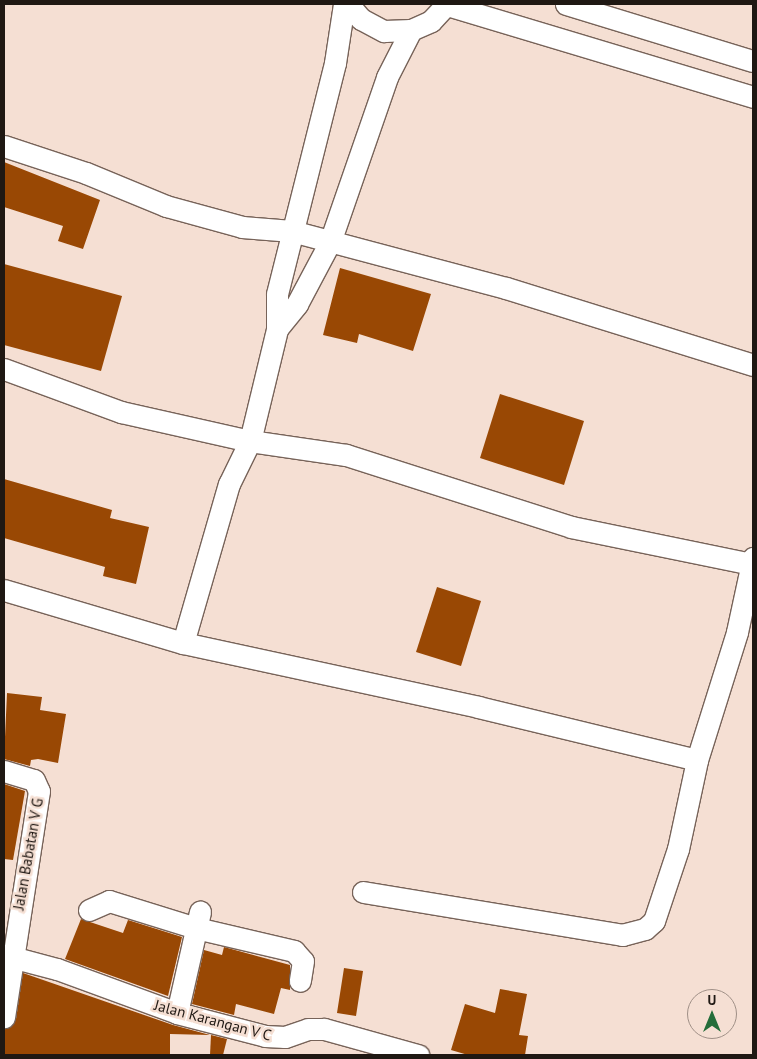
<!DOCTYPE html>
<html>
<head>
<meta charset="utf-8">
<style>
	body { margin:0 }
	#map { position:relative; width:757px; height:1059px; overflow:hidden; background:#f5dfd3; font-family:"PT Sans",sans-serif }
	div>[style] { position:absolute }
	.building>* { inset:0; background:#994804 }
	.roads { filter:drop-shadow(1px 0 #776359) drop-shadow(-1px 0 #776359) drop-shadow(0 1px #776359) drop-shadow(0 -1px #776359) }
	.street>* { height:21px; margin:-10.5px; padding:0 10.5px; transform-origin:10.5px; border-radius:10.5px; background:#fff }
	span { translate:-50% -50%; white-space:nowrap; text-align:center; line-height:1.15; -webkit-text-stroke:5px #f5dfd3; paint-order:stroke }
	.street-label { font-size:15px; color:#1f1813 }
	.frame { position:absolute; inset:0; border:5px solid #1f1813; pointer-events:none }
	.north { position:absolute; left:687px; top:989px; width:50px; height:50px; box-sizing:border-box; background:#f5dfd3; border:1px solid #9f8f86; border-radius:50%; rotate:0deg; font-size:14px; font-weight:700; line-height:20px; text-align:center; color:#1f1813 }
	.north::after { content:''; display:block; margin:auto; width:18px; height:22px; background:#246d3a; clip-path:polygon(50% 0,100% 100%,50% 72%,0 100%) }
</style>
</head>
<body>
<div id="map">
	<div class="building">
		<i style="clip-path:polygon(4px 162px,100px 200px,83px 249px,58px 241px,63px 226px,4px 207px)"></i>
		<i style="clip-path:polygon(4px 264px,122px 296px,101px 371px,4px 345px)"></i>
		<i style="clip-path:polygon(340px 268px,431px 294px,413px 351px,359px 334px,357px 343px,323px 335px)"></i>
		<i style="clip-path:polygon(500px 394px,584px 421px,564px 485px,480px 458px)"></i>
		<i style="clip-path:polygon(4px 479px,112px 510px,110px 518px,149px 527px,136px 584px,103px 576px,105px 567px,4px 538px)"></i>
		<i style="clip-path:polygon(437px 587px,481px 601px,461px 666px,416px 652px)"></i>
		<i style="clip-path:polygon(7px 693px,42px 697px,40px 710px,66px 714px,58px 763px,38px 759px,31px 760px,30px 766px,4px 759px)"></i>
		<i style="clip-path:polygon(4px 784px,25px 791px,13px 860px,4px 859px)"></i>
		<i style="clip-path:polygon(81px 919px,123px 933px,128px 920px,182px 937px,168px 996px,65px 959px)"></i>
		<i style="clip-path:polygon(224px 947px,290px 965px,290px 990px,281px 988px,274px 1014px,236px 1004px,234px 1015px,192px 1004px,204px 950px,222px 955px)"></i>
		<i style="clip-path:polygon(344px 968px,363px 971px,356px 1016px,337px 1013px)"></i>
		<i style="clip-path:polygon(23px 973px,173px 1025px,210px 1035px,170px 1034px,170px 1055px,4px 1055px,4px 1029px,16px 1019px)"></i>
		<i style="clip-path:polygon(500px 989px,527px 994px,519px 1035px,528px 1036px,525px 1055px,468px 1055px,451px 1050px,465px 1004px,495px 1013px)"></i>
		<i style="clip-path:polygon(211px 1035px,227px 1039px,223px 1055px,210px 1055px)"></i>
	</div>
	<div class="roads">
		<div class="street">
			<i style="left:344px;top:4px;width:60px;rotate:98.7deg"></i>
			<i style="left:335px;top:63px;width:238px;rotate:104.1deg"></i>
			<i style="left:277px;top:294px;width:35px;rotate:90deg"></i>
			<i style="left:277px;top:329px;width:32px;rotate:-51deg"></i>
			<i style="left:297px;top:304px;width:70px;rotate:-62deg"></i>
			<i style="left:330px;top:242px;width:175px;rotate:-70.9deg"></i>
			<i style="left:387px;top:77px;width:53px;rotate:-62.9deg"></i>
			<i style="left:348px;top:4px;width:20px;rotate:49deg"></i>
			<i style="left:361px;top:19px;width:26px;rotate:28deg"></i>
			<i style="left:384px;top:31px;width:27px;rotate:-2deg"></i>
			<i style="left:411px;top:30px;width:22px;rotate:-24deg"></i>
			<i style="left:431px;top:21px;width:23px;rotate:-47deg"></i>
			<i style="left:566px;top:4px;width:195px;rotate:17deg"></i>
			<i style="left:447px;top:5px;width:320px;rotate:16.7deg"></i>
			<i style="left:4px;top:146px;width:86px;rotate:18.2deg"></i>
			<i style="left:86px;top:173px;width:87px;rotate:22.4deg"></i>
			<i style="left:166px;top:206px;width:79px;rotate:15.4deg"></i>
			<i style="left:242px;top:227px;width:50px;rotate:4.6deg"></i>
			<i style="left:292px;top:231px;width:221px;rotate:14.9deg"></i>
			<i style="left:506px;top:288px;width:259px;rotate:17.3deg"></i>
			<i style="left:4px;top:369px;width:125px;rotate:20.2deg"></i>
			<i style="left:121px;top:412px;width:132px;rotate:12.7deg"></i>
			<i style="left:250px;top:441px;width:97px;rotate:8.3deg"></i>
			<i style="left:346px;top:455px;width:236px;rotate:17.7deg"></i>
			<i style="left:571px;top:527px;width:185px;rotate:11.6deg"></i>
			<i style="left:4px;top:590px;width:187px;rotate:16.5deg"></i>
			<i style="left:183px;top:643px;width:302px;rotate:12.2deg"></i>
			<i style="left:478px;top:707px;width:225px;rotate:13.6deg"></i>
			<i style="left:183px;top:643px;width:166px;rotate:-73.9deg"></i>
			<i style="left:229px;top:484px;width:48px;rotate:-64deg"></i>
			<i style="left:250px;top:441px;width:115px;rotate:-76.4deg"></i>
			<i style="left:4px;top:771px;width:31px;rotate:17deg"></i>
			<i style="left:34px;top:780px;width:12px;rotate:66deg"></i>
			<i style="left:39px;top:791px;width:229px;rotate:98.8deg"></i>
			<i style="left:363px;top:892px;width:263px;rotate:9.4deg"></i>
			<i style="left:622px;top:935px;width:24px;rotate:-15deg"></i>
			<i style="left:645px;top:929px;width:12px;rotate:-42deg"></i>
			<i style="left:654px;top:921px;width:76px;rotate:-71.6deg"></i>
			<i style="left:678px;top:849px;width:91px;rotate:-77.9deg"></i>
			<i style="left:697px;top:760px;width:134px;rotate:-72.6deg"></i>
			<i style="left:737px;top:632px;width:76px;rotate:-77.8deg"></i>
			<i style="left:89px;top:910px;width:22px;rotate:-24deg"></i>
			<i style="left:109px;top:901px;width:91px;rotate:17.2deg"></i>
			<i style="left:196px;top:928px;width:101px;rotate:13.2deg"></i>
			<i style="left:294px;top:951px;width:13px;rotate:48deg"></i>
			<i style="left:303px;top:961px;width:20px;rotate:99deg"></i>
			<i style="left:4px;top:955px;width:55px;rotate:14.8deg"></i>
			<i style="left:57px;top:969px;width:128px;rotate:20.1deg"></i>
			<i style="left:177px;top:1013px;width:91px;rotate:14.6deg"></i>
			<i style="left:265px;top:1036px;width:20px;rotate:3deg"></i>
			<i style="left:285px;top:1037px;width:24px;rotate:-19deg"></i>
			<i style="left:308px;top:1029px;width:16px"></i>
			<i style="left:324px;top:1029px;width:98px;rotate:15.5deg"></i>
			<i style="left:177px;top:1013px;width:104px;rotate:-77.2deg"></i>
		</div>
	</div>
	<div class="street-label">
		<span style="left:28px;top:854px;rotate:-80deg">Jalan Babatan V G</span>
		<span style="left:213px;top:1020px;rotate:15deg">Jalan Karangan V C</span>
	</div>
	<div class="frame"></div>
	<div class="north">U</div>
</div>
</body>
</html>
